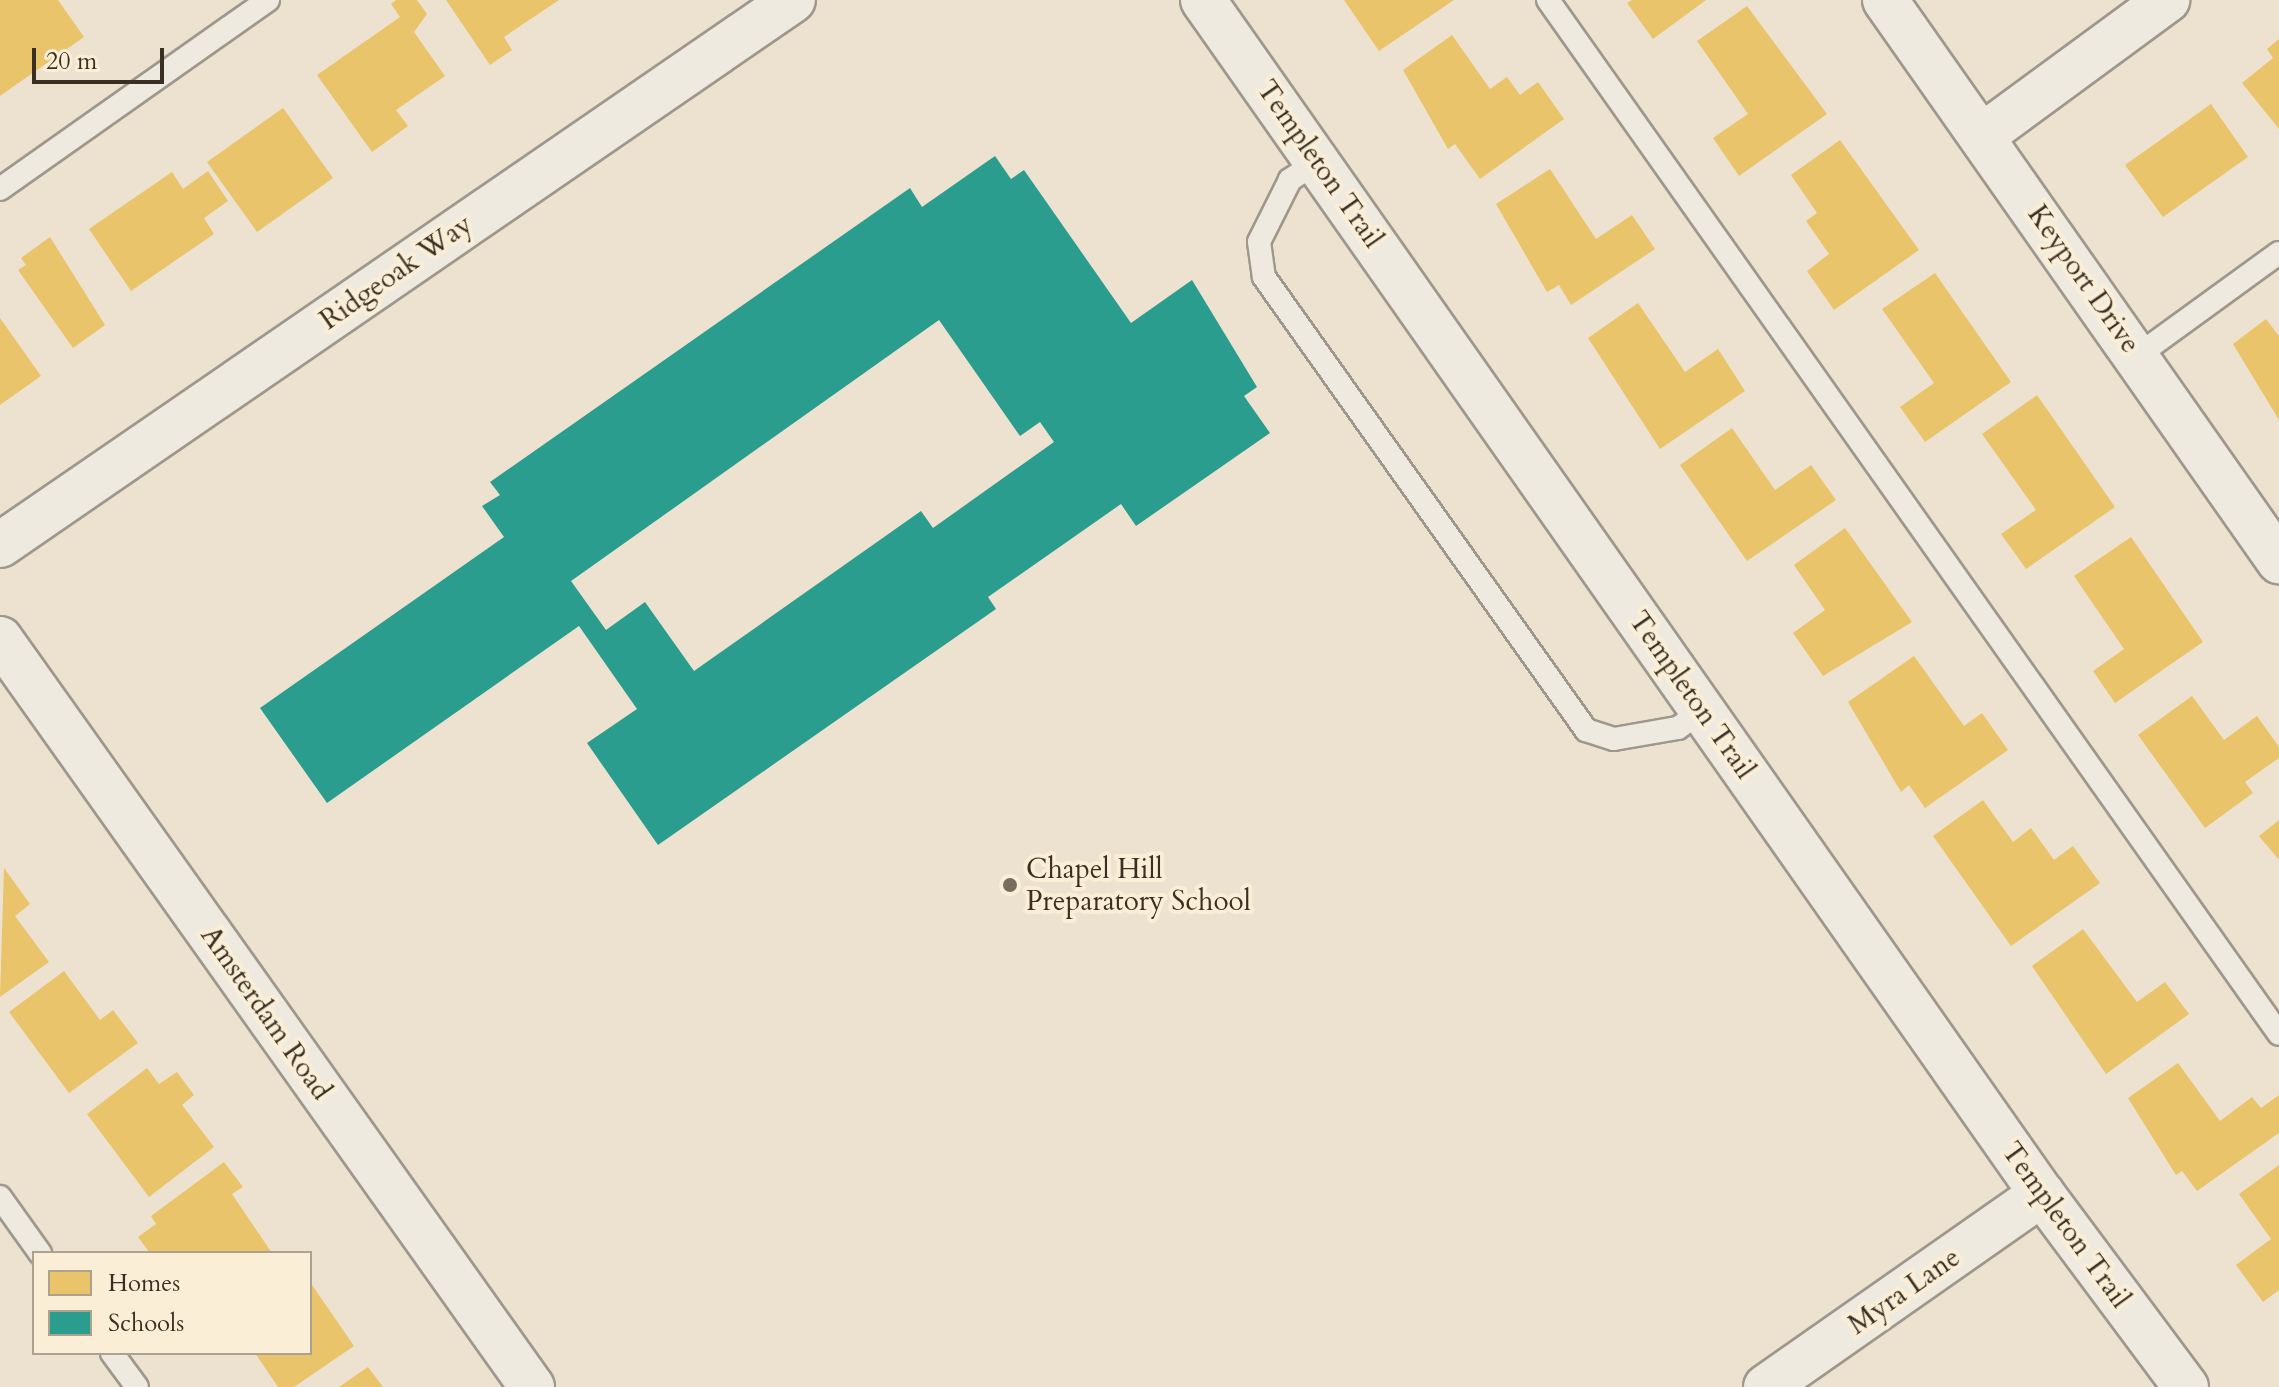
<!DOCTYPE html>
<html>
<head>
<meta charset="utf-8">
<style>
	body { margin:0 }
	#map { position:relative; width:2279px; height:1387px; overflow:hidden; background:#ece2cf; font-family:Cardo,serif }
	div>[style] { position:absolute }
	.homes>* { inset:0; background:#e9c46a }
	.schools>* { inset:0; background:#2a9d8f }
	.roads { filter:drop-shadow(2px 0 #9e988c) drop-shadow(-2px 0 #9e988c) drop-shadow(0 2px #9e988c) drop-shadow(0 -2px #9e988c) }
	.lane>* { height:22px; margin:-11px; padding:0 11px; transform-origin:11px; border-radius:11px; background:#efeae0 }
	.street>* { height:44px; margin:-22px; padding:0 22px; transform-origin:22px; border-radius:22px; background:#efeae0 }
	.dots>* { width:22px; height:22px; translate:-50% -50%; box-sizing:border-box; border:4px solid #fbeed7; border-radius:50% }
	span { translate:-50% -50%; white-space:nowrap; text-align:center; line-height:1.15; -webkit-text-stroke:8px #fbeed7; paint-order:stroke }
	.street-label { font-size:28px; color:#393023 }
	.poi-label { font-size:28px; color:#393023 }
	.left { translate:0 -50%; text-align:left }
	.legend { position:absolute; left:32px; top:1251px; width:280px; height:104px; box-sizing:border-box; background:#fbeed7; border:2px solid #ada28f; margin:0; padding:10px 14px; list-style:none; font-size:24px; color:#393023 }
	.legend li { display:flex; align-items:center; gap:16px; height:40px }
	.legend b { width:40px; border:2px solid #ada28f }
	.scale { position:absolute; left:32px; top:48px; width:132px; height:36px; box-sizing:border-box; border:4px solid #393023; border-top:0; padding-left:10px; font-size:24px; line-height:28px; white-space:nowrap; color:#393023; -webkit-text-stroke:6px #fbeed7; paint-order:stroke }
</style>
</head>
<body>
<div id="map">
	<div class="homes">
		<i style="clip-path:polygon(0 0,58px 0,84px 37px,0 96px)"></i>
		<i style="clip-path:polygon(396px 0,417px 0,427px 14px,414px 32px,445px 76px,396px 110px,408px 126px,372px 152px,317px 75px,400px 17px,391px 4px)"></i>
		<i style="clip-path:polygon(446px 0,559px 0,504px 37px,512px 50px,490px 65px)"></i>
		<i style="clip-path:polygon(1344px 0,1454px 0,1379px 51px)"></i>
		<i style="clip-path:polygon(1632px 0,1706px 0,1653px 39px,1627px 3px)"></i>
		<i style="clip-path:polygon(1747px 6px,1827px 114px,1739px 176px,1713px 138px,1748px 114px,1697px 41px)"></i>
		<i style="clip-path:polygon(1452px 35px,1490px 89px,1507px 77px,1520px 95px,1538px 82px,1564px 119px,1480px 179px,1455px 144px,1448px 149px,1403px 70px)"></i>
		<i style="clip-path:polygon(2279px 39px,2279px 129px,2242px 83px,2273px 58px,2267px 49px)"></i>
		<i style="clip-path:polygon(2211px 104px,2248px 157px,2163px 217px,2125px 165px)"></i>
		<i style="clip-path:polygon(283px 108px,333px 178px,257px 232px,207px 162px)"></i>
		<i style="clip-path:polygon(1840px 140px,1919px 250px,1834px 310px,1807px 271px,1829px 254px,1806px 221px,1817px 213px,1791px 175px)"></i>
		<i style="clip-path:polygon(1550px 169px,1596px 239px,1632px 215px,1655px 249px,1571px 305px,1559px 285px,1547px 292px,1496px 204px)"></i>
		<i style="clip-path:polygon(208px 171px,228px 201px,204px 218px,214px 234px,131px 291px,89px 229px,172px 172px,183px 189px)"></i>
		<i style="clip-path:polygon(50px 237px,105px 325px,73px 348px,18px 270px,26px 265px,21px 258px)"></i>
		<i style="clip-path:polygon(1935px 273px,2011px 382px,1925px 442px,1900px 407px,1934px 383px,1882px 309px)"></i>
		<i style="clip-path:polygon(1638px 303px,1685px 372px,1718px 349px,1745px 391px,1660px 449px,1588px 338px)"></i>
		<i style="clip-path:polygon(0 318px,41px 376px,0 405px)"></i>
		<i style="clip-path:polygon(2266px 319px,2279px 336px,2279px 420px,2233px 344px)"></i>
		<i style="clip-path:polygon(2037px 395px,2115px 507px,2026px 569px,2001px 534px,2036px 510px,1982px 434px)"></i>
		<i style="clip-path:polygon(1732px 428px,1775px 490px,1811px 465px,1836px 500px,1747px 561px,1680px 465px)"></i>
		<i style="clip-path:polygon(1845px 528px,1912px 622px,1823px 676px,1793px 633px,1825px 610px,1794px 565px)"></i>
		<i style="clip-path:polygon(2131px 537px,2203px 642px,2115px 703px,2093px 671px,2124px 649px,2074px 576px)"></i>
		<i style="clip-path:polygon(1914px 656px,1964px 726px,1982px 713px,2008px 750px,1925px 808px,1909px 785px,1901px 792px,1848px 702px)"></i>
		<i style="clip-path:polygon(2192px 696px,2224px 740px,2257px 716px,2279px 747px,2279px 758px,2245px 782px,2253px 793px,2205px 828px,2138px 735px)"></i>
		<i style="clip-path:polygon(1983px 800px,2013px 842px,2031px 828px,2054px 860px,2073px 846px,2100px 883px,2011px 946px,1933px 836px)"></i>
		<i style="clip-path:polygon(2279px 820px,2279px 860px,2259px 836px)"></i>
		<i style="clip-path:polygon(4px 868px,30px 904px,15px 916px,49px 962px,0 997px)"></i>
		<i style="clip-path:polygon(2083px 929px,2137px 1002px,2165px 982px,2189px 1014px,2106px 1074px,2032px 966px)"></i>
		<i style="clip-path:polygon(64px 971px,100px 1020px,113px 1010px,138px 1043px,69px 1093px,9px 1012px)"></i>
		<i style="clip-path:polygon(2178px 1063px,2220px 1121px,2252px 1097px,2261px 1108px,2279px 1095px,2279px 1133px,2197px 1191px,2182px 1171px,2176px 1175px,2128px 1098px)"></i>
		<i style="clip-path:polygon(147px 1068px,159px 1084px,177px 1072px,194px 1095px,182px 1105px,214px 1147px,149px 1197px,87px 1114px)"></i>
		<i style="clip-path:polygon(224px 1162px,243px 1187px,232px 1194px,272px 1253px,150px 1253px,138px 1237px,156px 1224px,151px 1216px)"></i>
		<i style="clip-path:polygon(2279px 1165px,2279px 1290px,2263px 1302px,2236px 1265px,2271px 1239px,2239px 1194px)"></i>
		<i style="clip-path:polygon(310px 1282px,354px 1346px,294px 1387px,278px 1387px,255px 1353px,310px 1353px)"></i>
		<i style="clip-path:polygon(368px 1367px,383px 1387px,339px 1387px)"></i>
	</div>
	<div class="schools">
		<i style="clip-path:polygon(evenodd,995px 156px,1011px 179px,1024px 170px,1131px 323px,1192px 280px,1257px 387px,1244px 396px,1270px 433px,1136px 526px,1121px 504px,988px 597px,996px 609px,658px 845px,587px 743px,637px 709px,579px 626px,327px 803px,260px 708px,504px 537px,482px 506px,500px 495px,490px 482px,910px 188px,922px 207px,995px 156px,939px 320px,1020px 436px,1040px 422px,1054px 442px,933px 528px,921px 511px,694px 671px,645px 602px,606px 630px,571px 581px,939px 320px)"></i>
	</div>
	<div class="roads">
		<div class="lane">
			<i style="left:1548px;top:0;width:1266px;rotate:54.74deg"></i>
			<i style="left:1319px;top:161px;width:35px;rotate:147deg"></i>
			<i style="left:1290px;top:180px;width:69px;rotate:116.6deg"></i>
			<i style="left:1259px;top:242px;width:35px;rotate:82deg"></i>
			<i style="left:1264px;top:277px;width:556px;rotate:54.59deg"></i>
			<i style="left:1586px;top:730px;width:29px;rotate:18deg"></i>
			<i style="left:1614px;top:739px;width:65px;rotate:-9.8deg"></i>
			<i style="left:1678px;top:728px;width:31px;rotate:-36deg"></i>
			<i style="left:0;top:189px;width:328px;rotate:-35.2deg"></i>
			<i style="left:2137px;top:356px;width:175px;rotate:-36deg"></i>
			<i style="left:0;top:1197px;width:69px;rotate:54.5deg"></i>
			<i style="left:112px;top:1353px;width:42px;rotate:53.7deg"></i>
		</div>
		<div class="street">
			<i style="left:1203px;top:0;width:1459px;rotate:54.91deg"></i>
			<i style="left:2042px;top:1194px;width:241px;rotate:53.3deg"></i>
			<i style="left:1885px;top:0;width:686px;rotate:54.92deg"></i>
			<i style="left:1982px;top:136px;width:230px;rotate:-36.3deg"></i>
			<i style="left:0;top:545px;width:962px;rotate:-34.5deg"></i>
			<i style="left:0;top:639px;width:918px;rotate:54.58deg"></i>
			<i style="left:1766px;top:1387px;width:337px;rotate:-35deg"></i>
		</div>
	</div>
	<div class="dots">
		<i style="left:1010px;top:885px;background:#786e5f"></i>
	</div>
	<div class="street-label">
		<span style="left:1320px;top:164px;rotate:55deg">Templeton Trail</span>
		<span style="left:396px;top:272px;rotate:-35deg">Ridgeoak Way</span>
		<span style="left:2084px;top:279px;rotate:55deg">Keyport Drive</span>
		<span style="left:1692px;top:695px;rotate:55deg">Templeton Trail</span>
		<span style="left:266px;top:1013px;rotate:55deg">Amsterdam Road</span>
		<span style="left:2066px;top:1225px;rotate:54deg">Templeton Trail</span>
		<span style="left:1904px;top:1291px;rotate:-35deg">Myra Lane</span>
	</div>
	<div class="poi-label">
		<span class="left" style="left:1026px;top:885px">Chapel Hill<br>Preparatory School</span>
	</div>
	<ul class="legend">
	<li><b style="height:22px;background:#e9c46a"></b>Homes</li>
	<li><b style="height:22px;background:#2a9d8f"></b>Schools</li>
	</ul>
	<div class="scale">20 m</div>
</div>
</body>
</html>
